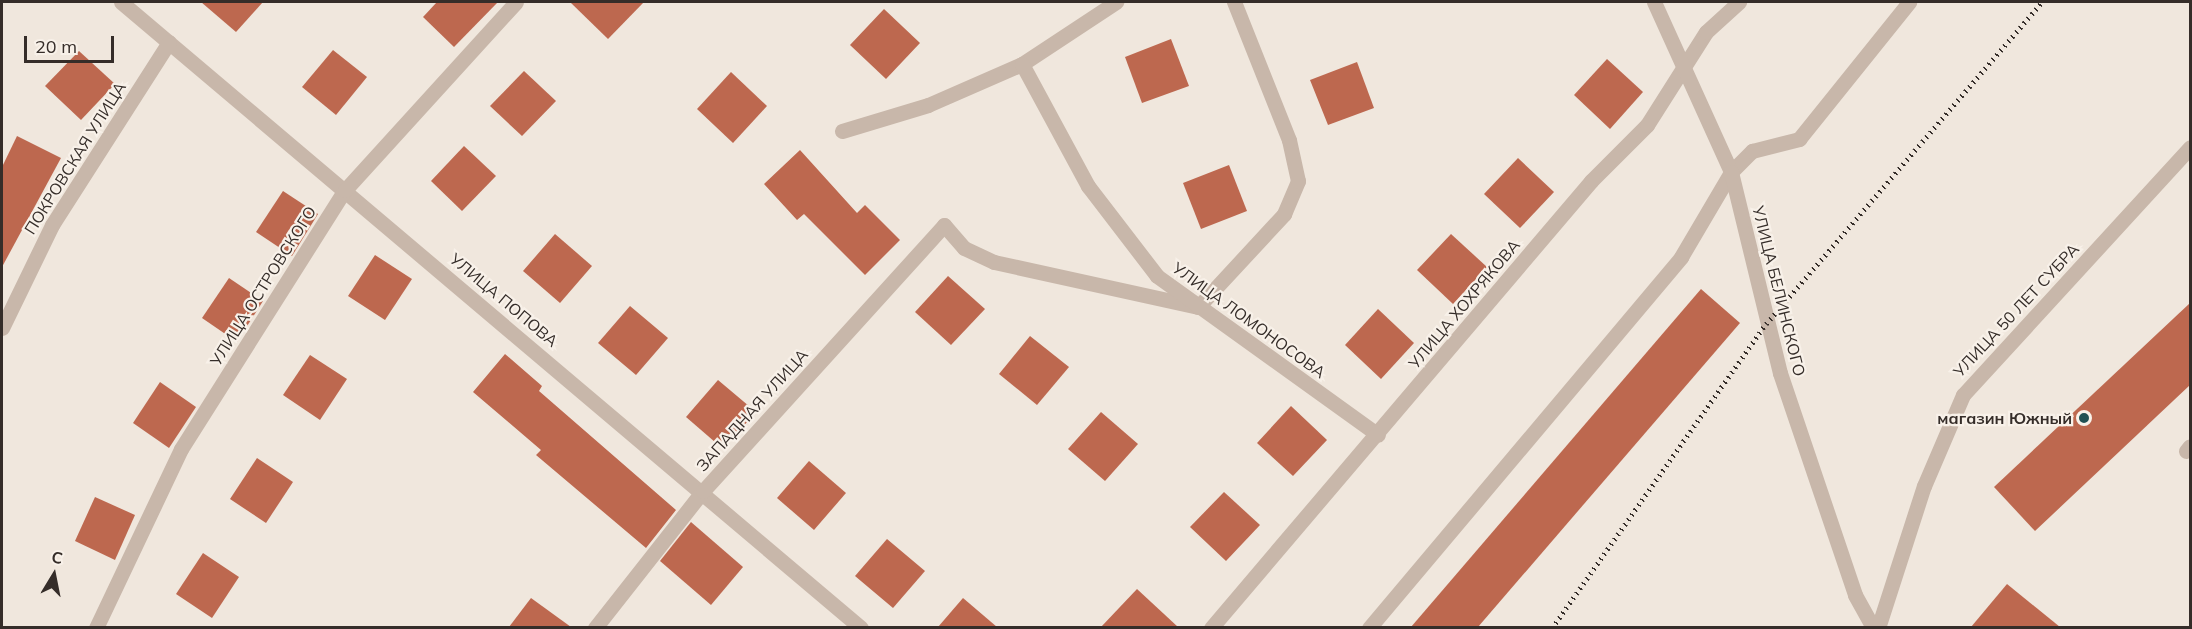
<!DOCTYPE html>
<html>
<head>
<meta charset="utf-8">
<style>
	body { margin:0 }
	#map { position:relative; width:2192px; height:629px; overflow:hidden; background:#f0e7dd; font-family:Mulish,sans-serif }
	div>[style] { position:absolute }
	.building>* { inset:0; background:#bd684f }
	.service>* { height:15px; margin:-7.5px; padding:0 7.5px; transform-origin:7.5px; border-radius:7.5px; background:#c8b7aa }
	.minor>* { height:15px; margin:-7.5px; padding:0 7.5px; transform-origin:7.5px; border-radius:7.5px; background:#c8b7aa }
	.tertiary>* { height:15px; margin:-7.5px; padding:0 7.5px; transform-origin:7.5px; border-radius:7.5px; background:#c8b7aa }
	.rail>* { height:4.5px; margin-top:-2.25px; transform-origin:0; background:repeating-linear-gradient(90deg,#352d29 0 1.5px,transparent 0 6px) }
	.dots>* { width:16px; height:16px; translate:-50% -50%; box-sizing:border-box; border:3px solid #f8f1e9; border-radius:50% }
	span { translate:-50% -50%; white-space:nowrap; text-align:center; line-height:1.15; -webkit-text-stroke:4.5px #f8f1e9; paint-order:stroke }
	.street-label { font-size:16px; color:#352d29 }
	.poi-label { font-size:16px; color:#352d29; font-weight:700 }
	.right { translate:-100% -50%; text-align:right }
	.frame { position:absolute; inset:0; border:3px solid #352d29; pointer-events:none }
	.north { position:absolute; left:24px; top:545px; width:60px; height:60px; -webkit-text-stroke:4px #f8f1e9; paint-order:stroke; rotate:10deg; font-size:16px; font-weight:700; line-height:24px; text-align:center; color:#352d29 }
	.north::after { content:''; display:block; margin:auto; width:21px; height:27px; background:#352d29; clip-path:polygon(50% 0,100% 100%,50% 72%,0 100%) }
	.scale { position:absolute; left:24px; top:36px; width:90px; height:27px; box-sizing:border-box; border:3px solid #352d29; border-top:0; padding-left:8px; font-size:18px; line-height:21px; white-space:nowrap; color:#352d29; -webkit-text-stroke:4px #f8f1e9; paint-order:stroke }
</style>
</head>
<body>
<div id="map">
	<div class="building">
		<i style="clip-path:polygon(201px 2px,263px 2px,236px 32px)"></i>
		<i style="clip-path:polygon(437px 2px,498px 2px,454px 47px,423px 17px)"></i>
		<i style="clip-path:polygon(570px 2px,644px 2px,608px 39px)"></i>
		<i style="clip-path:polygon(884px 9px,920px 43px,886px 79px,850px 45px)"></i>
		<i style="clip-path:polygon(1171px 39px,1189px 86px,1142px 103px,1125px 57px)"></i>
		<i style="clip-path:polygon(333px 50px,367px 77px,336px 115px,302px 87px)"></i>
		<i style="clip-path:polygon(79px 51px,115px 84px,81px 120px,45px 86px)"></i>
		<i style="clip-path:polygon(1607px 59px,1643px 92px,1610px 129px,1574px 95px)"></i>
		<i style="clip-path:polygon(1357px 62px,1374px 108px,1328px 125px,1310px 80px)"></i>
		<i style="clip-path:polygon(524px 71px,556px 101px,522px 136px,490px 106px)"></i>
		<i style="clip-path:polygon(731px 72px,767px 106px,733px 143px,697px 109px)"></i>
		<i style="clip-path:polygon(17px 136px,61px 158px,2px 267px,2px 167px)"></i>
		<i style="clip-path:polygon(464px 146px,496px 176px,462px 211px,431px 181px)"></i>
		<i style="clip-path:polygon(800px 150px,857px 213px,865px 205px,900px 240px,865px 275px,804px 214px,797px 220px,764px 184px)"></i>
		<i style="clip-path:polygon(1518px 158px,1554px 192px,1520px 228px,1484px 194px)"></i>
		<i style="clip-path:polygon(1229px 165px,1247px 211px,1201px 229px,1183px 183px)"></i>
		<i style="clip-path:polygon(283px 191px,318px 214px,292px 256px,256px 232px)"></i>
		<i style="clip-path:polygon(555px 234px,592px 266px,560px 303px,523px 271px)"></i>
		<i style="clip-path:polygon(1451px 234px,1487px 267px,1453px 304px,1417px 270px)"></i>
		<i style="clip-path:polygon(375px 255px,412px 279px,385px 320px,348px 296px)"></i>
		<i style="clip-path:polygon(948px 276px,985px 309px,951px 345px,915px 312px)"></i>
		<i style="clip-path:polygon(229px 278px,263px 301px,237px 342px,202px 318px)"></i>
		<i style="clip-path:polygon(1701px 289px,1740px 323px,1478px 627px,1411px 627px)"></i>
		<i style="clip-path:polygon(2190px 303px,2190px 385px,2035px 531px,1994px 487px)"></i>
		<i style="clip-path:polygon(630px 306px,668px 338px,636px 375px,598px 343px)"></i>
		<i style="clip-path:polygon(1378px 309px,1414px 343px,1381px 379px,1345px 345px)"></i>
		<i style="clip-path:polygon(1030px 336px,1069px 367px,1037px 405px,999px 374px)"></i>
		<i style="clip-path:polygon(505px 354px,542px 386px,539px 391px,676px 510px,646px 548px,536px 455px,541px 450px,473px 392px)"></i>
		<i style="clip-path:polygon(310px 355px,347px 379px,320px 420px,283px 395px)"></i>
		<i style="clip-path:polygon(718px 380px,756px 412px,723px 449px,686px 417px)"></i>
		<i style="clip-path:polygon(160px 382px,196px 407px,169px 448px,133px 423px)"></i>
		<i style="clip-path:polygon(1291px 406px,1327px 440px,1293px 476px,1257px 443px)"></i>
		<i style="clip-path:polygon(1101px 412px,1138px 444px,1105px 481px,1068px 449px)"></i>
		<i style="clip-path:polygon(257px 458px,293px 482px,266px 523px,230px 499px)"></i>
		<i style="clip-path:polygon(809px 461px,846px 493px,814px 530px,777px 498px)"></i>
		<i style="clip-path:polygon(1224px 492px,1260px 525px,1226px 561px,1190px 527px)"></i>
		<i style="clip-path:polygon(95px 497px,135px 515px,115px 560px,75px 541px)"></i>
		<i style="clip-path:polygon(691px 522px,743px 567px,711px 605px,660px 561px)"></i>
		<i style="clip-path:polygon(887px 539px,925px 571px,893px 608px,855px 576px)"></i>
		<i style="clip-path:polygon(203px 553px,239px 577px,212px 618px,176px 594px)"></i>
		<i style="clip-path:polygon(2007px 584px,2060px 627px,1971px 627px)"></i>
		<i style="clip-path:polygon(1137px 589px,1178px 627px,1101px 627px)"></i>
		<i style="clip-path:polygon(531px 598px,571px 627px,509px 627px)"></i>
		<i style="clip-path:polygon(963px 598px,997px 627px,938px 627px)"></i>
	</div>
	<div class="service">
		<i style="left:842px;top:131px;width:90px;rotate:-16.8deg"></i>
		<i style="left:928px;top:105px;width:103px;rotate:-23.6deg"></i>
		<i style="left:1022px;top:64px;width:113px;rotate:-33.4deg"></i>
		<i style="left:944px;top:225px;width:30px;rotate:49deg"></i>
		<i style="left:964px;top:248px;width:33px;rotate:25deg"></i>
		<i style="left:994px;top:262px;width:209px;rotate:12.4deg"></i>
		<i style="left:1198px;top:307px;width:127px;rotate:-47.2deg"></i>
		<i style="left:1284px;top:214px;width:36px;rotate:-67deg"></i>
		<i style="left:1298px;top:181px;width:42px;rotate:-102.4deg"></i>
		<i style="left:1289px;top:140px;width:149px;rotate:-111.7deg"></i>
		<i style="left:2186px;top:451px;width:6px;rotate:-51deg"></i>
		<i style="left:1369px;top:628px;width:485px;rotate:-49.9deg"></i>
		<i style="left:1681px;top:257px;width:99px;rotate:-59.5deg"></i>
		<i style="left:1731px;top:172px;width:30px;rotate:-45deg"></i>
		<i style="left:1752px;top:151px;width:49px;rotate:-14.3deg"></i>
		<i style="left:1799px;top:139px;width:176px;rotate:-51.2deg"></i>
	</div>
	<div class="minor">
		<i style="left:121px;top:2px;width:969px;rotate:40.23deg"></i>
		<i style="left:1022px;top:64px;width:139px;rotate:61.6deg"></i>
		<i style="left:1088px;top:186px;width:113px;rotate:52.5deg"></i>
		<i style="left:1157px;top:276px;width:272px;rotate:35.7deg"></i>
		<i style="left:2px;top:328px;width:114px;rotate:-64.1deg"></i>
		<i style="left:52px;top:225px;width:217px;rotate:-57.4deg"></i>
		<i style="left:96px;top:628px;width:198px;rotate:-64.6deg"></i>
		<i style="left:181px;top:449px;width:307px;rotate:-57.7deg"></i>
		<i style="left:345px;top:190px;width:254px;rotate:-47.7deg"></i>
		<i style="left:595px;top:628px;width:174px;rotate:-51.8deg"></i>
		<i style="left:703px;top:491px;width:359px;rotate:-47.8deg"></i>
		<i style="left:1211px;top:628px;width:587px;rotate:-49.63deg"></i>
		<i style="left:1591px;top:181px;width:79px;rotate:-45deg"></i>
		<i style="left:1647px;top:125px;width:110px;rotate:-57.6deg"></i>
		<i style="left:1706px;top:32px;width:45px;rotate:-42.3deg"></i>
	</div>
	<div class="tertiary">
		<i style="left:1654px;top:2px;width:187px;rotate:65.6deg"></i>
		<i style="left:1731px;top:172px;width:207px;rotate:76.3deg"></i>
		<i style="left:1780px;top:373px;width:234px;rotate:71.3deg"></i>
		<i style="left:1855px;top:595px;width:38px;rotate:61deg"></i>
		<i style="left:1878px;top:628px;width:149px;rotate:-72.1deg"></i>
		<i style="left:1924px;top:486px;width:99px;rotate:-66.8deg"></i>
		<i style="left:1963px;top:395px;width:336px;rotate:-47.5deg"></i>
	</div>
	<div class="rail">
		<i style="left:1552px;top:628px;width:372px;rotate:-54.9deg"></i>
		<i style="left:1766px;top:324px;width:424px;rotate:-49.4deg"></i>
	</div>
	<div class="dots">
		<i style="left:2084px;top:418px;background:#215154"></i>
	</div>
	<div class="street-label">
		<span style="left:75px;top:158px;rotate:-58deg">ПОКРОВCКАЯ УЛИЦА</span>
		<span style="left:263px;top:286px;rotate:-58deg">УЛИЦА ОСТРОВСКОГО</span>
		<span style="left:1779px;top:291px;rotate:76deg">УЛИЦА БЕЛИНСКОГО</span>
		<span style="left:504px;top:300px;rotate:40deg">УЛИЦА ПОПОВА</span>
		<span style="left:1464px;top:304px;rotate:-50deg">УЛИЦА ХОХРЯКОВА</span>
		<span style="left:2016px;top:310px;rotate:-47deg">УЛИЦА 50 ЛЕТ СУБРА</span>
		<span style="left:1249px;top:320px;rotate:36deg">УЛИЦА ЛОМОНОСОВА</span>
		<span style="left:752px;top:410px;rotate:-48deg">ЗАПАДНАЯ УЛИЦА</span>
	</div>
	<div class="poi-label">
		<span class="right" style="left:2072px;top:418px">магазин Южный</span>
	</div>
	<div class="frame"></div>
	<div class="north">С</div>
	<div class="scale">20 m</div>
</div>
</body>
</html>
